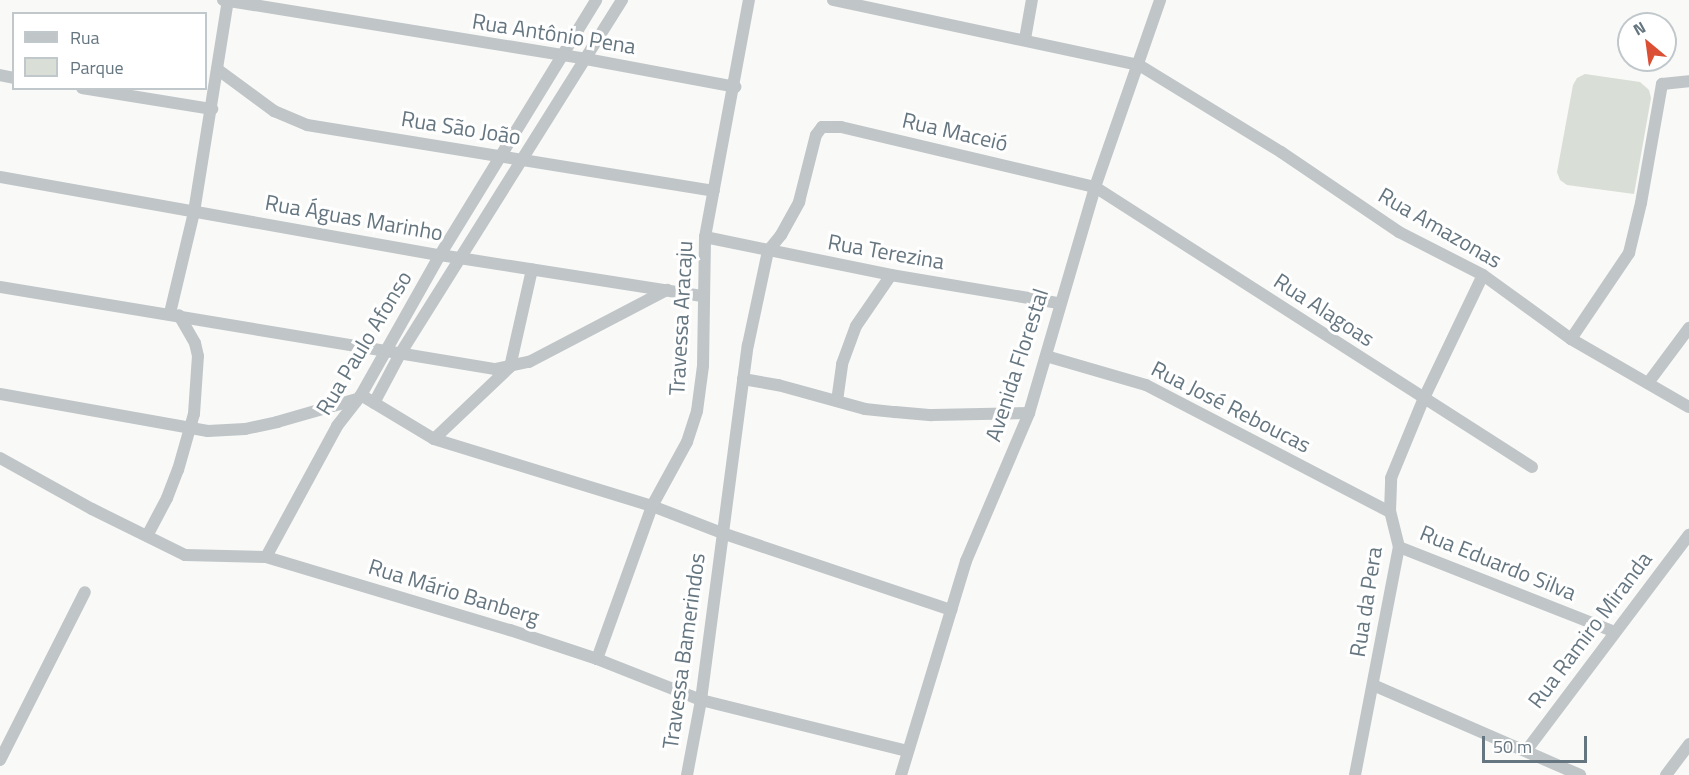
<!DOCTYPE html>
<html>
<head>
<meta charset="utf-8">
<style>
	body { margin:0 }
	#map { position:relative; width:1689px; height:775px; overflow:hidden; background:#f9f9f7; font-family:"Titillium Web",sans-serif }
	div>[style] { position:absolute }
	.green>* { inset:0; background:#d9ded6 }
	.street>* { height:12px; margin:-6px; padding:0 6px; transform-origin:6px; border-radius:6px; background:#c0c5c8 }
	span { translate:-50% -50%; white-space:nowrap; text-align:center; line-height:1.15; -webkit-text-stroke:6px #fff; paint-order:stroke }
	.street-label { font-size:22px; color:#657680 }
	.legend { position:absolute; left:12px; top:12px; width:195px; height:78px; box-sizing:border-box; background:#fff; border:2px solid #c1c8cc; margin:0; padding:8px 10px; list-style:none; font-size:18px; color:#657680 }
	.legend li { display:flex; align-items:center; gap:12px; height:30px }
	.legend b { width:30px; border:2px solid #c1c8cc }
	.north { position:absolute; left:1617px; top:12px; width:60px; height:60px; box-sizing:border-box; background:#fff; border:2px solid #c1c8cc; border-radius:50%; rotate:331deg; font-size:16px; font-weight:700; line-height:24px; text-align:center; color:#657680 }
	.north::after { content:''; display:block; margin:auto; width:21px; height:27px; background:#db4f34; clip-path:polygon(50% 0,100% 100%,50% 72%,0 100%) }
	.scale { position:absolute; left:1482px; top:736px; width:105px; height:27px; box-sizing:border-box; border:3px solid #657680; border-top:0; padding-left:8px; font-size:18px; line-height:21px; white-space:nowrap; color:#657680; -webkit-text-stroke:4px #fff; paint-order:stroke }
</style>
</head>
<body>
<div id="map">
	<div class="green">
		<i style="clip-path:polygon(1585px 74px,1640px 82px,1649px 90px,1651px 98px,1634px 194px,1567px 185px,1560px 180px,1557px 172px,1573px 85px,1577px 78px)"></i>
	</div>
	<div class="street">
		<i style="left:223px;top:0;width:368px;rotate:9.2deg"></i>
		<i style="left:586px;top:59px;width:152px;rotate:10.6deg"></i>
		<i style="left:833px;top:0;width:313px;rotate:12deg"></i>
		<i style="left:1139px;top:65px;width:167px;rotate:31.5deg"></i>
		<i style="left:1281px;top:152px;width:143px;rotate:34.1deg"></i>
		<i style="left:1399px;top:232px;width:94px;rotate:27.1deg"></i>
		<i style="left:1483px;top:275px;width:109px;rotate:36deg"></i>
		<i style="left:1571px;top:339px;width:136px;rotate:30deg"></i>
		<i style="left:1025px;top:39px;width:40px;rotate:-80deg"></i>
		<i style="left:217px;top:69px;width:71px;rotate:36.4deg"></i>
		<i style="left:274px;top:111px;width:36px;rotate:23deg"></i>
		<i style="left:307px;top:125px;width:412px;rotate:9.2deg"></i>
		<i style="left:0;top:75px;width:14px;rotate:12deg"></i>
		<i style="left:82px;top:88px;width:132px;rotate:9.2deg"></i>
		<i style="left:0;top:177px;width:447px;rotate:10.1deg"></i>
		<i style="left:440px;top:255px;width:265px;rotate:8.9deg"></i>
		<i style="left:705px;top:237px;width:190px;rotate:11.5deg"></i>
		<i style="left:891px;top:275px;width:170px;rotate:9.5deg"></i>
		<i style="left:0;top:287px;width:502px;rotate:9.41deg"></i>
		<i style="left:495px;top:369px;width:35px;rotate:-12deg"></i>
		<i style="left:529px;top:362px;width:156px;rotate:-27.6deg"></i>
		<i style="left:170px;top:313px;width:104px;rotate:-76.6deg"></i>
		<i style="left:194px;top:212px;width:215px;rotate:-80.9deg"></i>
		<i style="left:1571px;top:339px;width:104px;rotate:-56deg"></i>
		<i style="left:1629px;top:253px;width:51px;rotate:-76.5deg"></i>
		<i style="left:1641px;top:203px;width:121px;rotate:-80deg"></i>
		<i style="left:1662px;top:84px;width:27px;rotate:-6deg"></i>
		<i style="left:1046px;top:356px;width:104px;rotate:16.2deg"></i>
		<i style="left:1146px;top:385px;width:275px;rotate:27.5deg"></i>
		<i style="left:743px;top:379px;width:36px;rotate:10deg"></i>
		<i style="left:778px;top:385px;width:90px;rotate:15.4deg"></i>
		<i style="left:865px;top:409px;width:30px;rotate:6deg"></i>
		<i style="left:895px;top:412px;width:37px;rotate:5deg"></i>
		<i style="left:932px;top:415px;width:97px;rotate:-1.2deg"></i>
		<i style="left:1648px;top:383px;width:69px;rotate:-53.3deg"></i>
		<i style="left:0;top:394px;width:211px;rotate:10.1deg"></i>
		<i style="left:208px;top:431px;width:37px;rotate:-3deg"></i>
		<i style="left:245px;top:429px;width:33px;rotate:-12deg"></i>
		<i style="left:277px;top:422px;width:83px;rotate:-16deg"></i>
		<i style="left:361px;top:395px;width:85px;rotate:31.1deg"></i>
		<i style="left:434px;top:439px;width:228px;rotate:17.1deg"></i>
		<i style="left:652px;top:506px;width:75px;rotate:21.1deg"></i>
		<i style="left:722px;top:533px;width:242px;rotate:18.6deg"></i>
		<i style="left:837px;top:401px;width:37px;rotate:-82deg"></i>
		<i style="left:842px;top:364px;width:40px;rotate:-69.8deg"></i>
		<i style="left:856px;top:326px;width:62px;rotate:-55.5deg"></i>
		<i style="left:374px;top:403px;width:55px;rotate:-62deg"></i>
		<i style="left:400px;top:354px;width:418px;rotate:-57.9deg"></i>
		<i style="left:434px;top:439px;width:105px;rotate:-43.5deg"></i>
		<i style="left:510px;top:367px;width:100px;rotate:-77.3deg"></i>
		<i style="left:0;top:458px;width:105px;rotate:29deg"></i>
		<i style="left:92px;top:509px;width:104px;rotate:26.3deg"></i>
		<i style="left:185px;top:555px;width:81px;rotate:1.4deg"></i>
		<i style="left:266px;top:557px;width:255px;rotate:16.7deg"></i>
		<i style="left:510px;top:630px;width:92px;rotate:18.4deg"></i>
		<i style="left:597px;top:659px;width:112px;rotate:21.5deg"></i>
		<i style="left:701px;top:700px;width:212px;rotate:13.9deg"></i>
		<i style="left:147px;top:536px;width:43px;rotate:-62.2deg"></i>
		<i style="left:167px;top:498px;width:30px;rotate:-69deg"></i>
		<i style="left:178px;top:470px;width:58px;rotate:-74.1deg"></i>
		<i style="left:194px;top:414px;width:58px;rotate:-86.1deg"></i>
		<i style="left:198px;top:356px;width:13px;rotate:-103deg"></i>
		<i style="left:195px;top:343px;width:32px;rotate:-120deg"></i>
		<i style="left:1399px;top:547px;width:232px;rotate:21.5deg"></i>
		<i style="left:266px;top:557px;width:149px;rotate:-61.5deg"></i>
		<i style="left:337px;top:426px;width:39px;rotate:-52deg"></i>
		<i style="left:361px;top:395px;width:161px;rotate:-60.6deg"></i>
		<i style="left:440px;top:255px;width:299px;rotate:-58.5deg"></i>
		<i style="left:597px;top:659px;width:163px;rotate:-70.2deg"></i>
		<i style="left:652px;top:506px;width:73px;rotate:-61.3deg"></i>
		<i style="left:687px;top:442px;width:33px;rotate:-72deg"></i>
		<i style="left:697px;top:411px;width:45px;rotate:-82.4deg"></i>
		<i style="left:703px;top:366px;width:129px;rotate:-89.1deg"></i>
		<i style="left:705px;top:237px;width:241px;rotate:-79.5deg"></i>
		<i style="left:1373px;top:685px;width:226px;rotate:23.5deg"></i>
		<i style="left:1526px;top:751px;width:271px;rotate:-53deg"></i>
		<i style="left:0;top:760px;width:188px;rotate:-63.2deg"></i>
		<i style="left:687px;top:775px;width:76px;rotate:-79.4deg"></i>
		<i style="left:701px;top:700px;width:358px;rotate:-82.5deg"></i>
		<i style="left:748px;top:345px;width:96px;rotate:-78deg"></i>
		<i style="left:768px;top:251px;width:21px;rotate:-51deg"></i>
		<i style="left:781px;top:235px;width:38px;rotate:-61deg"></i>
		<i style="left:799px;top:202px;width:69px;rotate:-75.8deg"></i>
		<i style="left:816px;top:135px;width:10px;rotate:-53deg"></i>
		<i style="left:822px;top:127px;width:19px"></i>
		<i style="left:841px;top:127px;width:261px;rotate:13.3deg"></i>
		<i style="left:1095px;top:187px;width:519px;rotate:32.65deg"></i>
		<i style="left:901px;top:775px;width:224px;rotate:-73.1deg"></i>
		<i style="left:966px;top:561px;width:161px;rotate:-66.9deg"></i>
		<i style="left:1029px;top:413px;width:235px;rotate:-73.7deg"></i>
		<i style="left:1095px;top:187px;width:198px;rotate:-70.8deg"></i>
		<i style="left:1355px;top:775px;width:232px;rotate:-79.1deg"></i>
		<i style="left:1399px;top:547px;width:36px;rotate:-104deg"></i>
		<i style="left:1390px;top:512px;width:34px;rotate:-88deg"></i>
		<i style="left:1391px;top:478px;width:87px;rotate:-67.6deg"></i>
		<i style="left:1424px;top:398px;width:136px;rotate:-64.4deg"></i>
		<i style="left:1666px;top:775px;width:39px;rotate:-53deg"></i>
	</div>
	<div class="street-label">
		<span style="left:554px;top:34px;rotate:9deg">Rua Antônio Pena</span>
		<span style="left:461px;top:128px;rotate:9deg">Rua São João</span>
		<span style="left:955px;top:132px;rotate:13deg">Rua Maceió</span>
		<span style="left:354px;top:218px;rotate:10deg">Rua Águas Marinho</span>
		<span style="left:1440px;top:228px;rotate:30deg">Rua Amazonas</span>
		<span style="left:886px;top:252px;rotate:10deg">Rua Terezina</span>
		<span style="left:1324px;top:310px;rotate:33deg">Rua Alagoas</span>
		<span style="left:681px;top:318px;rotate:-87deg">Travessa Aracaju</span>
		<span style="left:364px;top:343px;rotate:-59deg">Rua Paulo Afonso</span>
		<span style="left:1017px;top:365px;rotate:-72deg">Avenida Florestal</span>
		<span style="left:1231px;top:407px;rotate:27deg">Rua José Reboucas</span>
		<span style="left:1498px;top:563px;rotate:22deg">Rua Eduardo Silva</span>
		<span style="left:454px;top:592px;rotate:17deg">Rua Mário Banberg</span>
		<span style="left:1366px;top:602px;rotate:-81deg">Rua da Pera</span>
		<span style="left:1590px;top:630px;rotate:-53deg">Rua Ramiro Miranda</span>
		<span style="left:684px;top:651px;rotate:-82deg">Travessa Bamerindos</span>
	</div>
	<ul class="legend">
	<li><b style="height:8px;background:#c0c5c8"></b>Rua</li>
	<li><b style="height:16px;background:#d9ded6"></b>Parque</li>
	</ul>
	<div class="north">N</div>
	<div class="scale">50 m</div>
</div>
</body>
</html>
